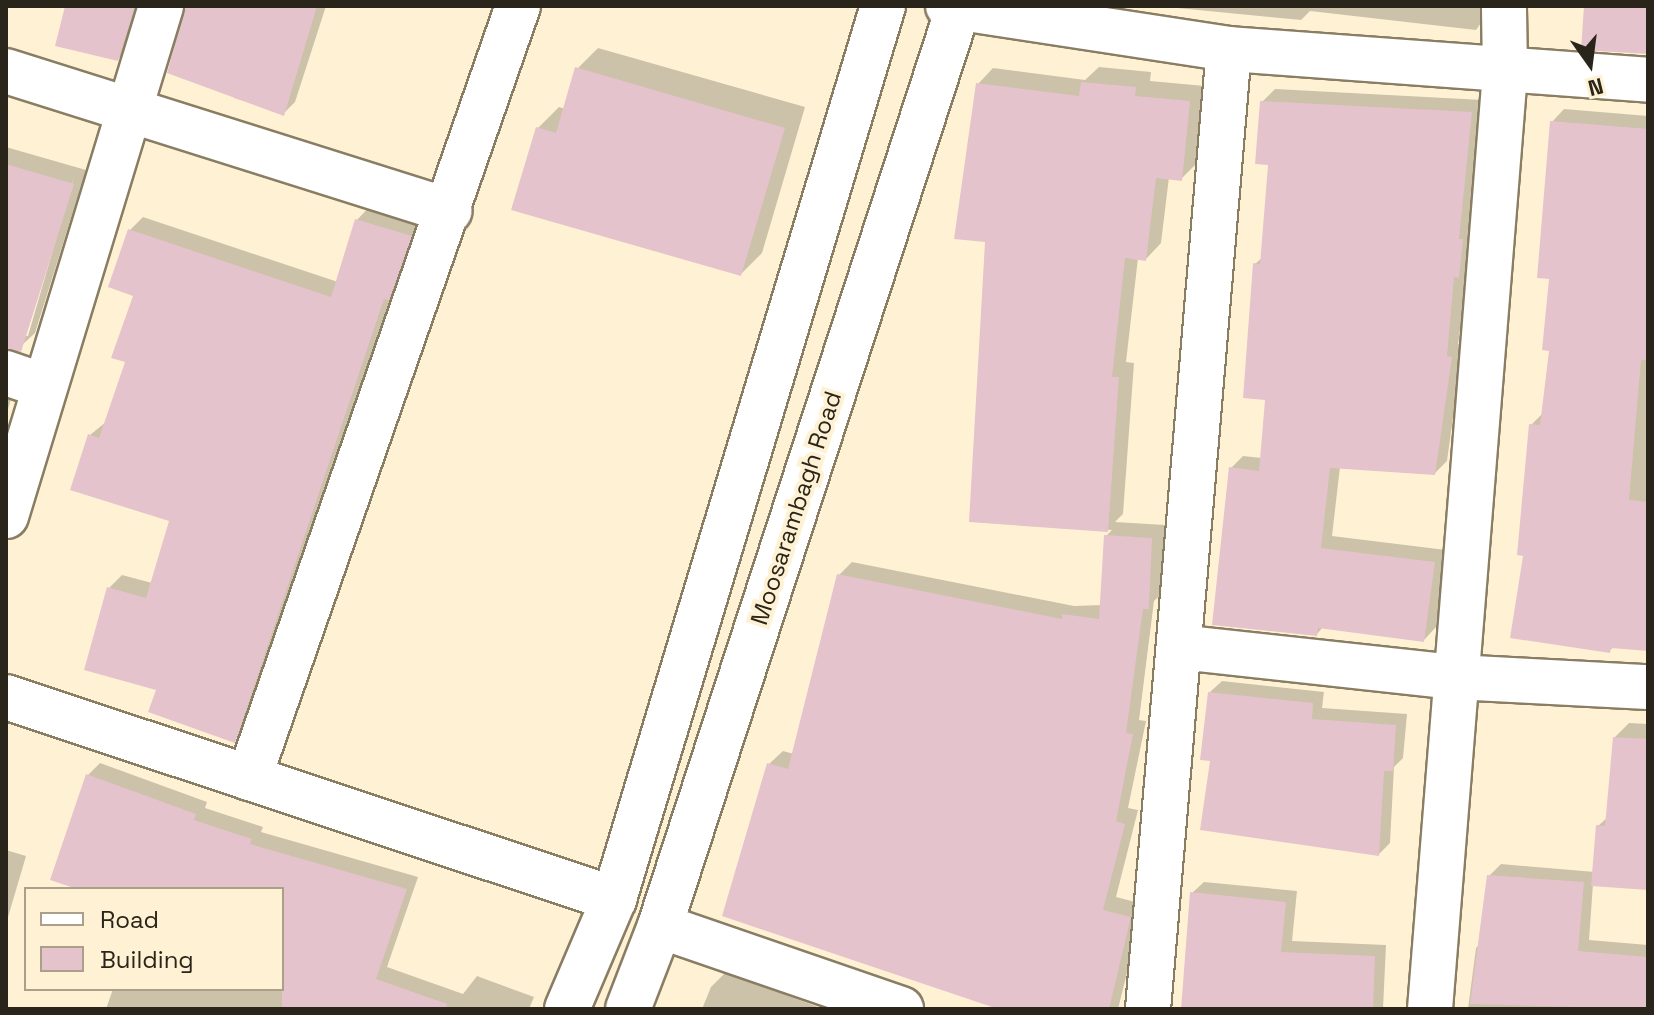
<!DOCTYPE html>
<html>
<head>
<meta charset="utf-8">
<style>
	body { margin:0 }
	#map { position:relative; width:1654px; height:1015px; overflow:hidden; background:#fff2d4; font-family:"Space Grotesk",sans-serif }
	div>[style] { position:absolute }
	.shadow>* { inset:0; background:#0003 }
	.building>* { inset:0; background:#e5c3cc }
	.roads { filter:drop-shadow(2px 0 #897d63) drop-shadow(-2px 0 #897d63) drop-shadow(0 2px #897d63) drop-shadow(0 -2px #897d63) }
	.minor>* { height:44px; margin:-22px; padding:0 22px; transform-origin:22px; border-radius:22px; background:#fff }
	.major>* { height:44px; margin:-22px; padding:0 22px; transform-origin:22px; border-radius:22px; background:#fff }
	span { translate:-50% -50%; white-space:nowrap; text-align:center; line-height:1.15; -webkit-text-stroke:8px #fff2d4; paint-order:stroke }
	.street-label { font-size:24px; color:#2a251a }
	.frame { position:absolute; inset:0; border:8px solid #2a251a; pointer-events:none }
	.legend { position:absolute; left:24px; top:887px; width:260px; height:104px; box-sizing:border-box; background:#fff2d4; border:2px solid #aaa08a; margin:0; padding:10px 14px; list-style:none; font-size:24px; color:#2a251a }
	.legend li { display:flex; align-items:center; gap:16px; height:40px }
	.legend b { width:40px; border:2px solid #aaa08a }
	.north { position:absolute; left:1550px; top:24px; width:80px; height:80px; -webkit-text-stroke:6px #fff2d4; paint-order:stroke; rotate:166deg; font-size:22px; font-weight:700; line-height:32px; text-align:center; color:#2a251a }
	.north::after { content:''; display:block; margin:auto; width:28px; height:36px; background:#2a251a; clip-path:polygon(50% 0,100% 100%,50% 72%,0 100%) }
</style>
</head>
<body>
<div id="map">
	<div class="shadow">
		<i style="clip-path:polygon(67px 6px,144px 6px,131px 45px,118px 59px)"></i>
		<i style="clip-path:polygon(188px 6px,326px 6px,295px 102px,284px 113px,234px 98px)"></i>
		<i style="clip-path:polygon(1157px 6px,1493px 6px,1476px 30px,1310px 11px,1301px 20px)"></i>
		<i style="clip-path:polygon(598px 48px,805px 107px,762px 253px,741px 274px,538px 128px,559px 107px,565px 109px,577px 69px)"></i>
		<i style="clip-path:polygon(1099px 67px,1151px 72px,1150px 81px,1205px 86px,1197px 163px,1182px 178px,1169px 177px,1161px 243px,1146px 259px,1138px 258px,1126px 362px,1134px 363px,1123px 514px,1115px 522px,1165px 525px,1161px 594px,1154px 601px,1139px 720px,1146px 721px,1128px 808px,1138px 810px,1116px 897px,1143px 904px,1143px 908px,1118px 1009px,1006px 1009px,769px 764px,783px 751px,794px 754px,839px 575px,852px 562px,1074px 606px,1102px 605px,1106px 536px,1112px 530px,971px 520px,987px 241px,978px 84px,993px 68px,1085px 80px)"></i>
		<i style="clip-path:polygon(1275px 89px,1483px 100px,1470px 227px,1475px 227px,1458px 344px,1463px 345px,1447px 461px,1435px 473px,1340px 467px,1332px 536px,1446px 550px,1436px 627px,1424px 640px,1323px 627px,1317px 634px,1231px 468px,1243px 456px,1262px 458px,1267px 398px,1255px 264px,1263px 257px,1270px 163px,1262px 102px)"></i>
		<i style="clip-path:polygon(1564px 109px,1648px 116px,1648px 649px,1615px 646px,1609px 651px,1525px 554px,1531px 425px,1543px 413px,1552px 349px,1552px 122px)"></i>
		<i style="clip-path:polygon(evenodd,6px 147px,86px 170px,35px 333px,21px 346px,6px 347px,6px 147px,75px 174px,28px 336px,24px 336px,75px 174px)"></i>
		<i style="clip-path:polygon(370px 206px,424px 222px,402px 284px,394px 292px,248px 727px,234px 740px,159px 689px,108px 589px,122px 575px,152px 583px,171px 519px,90px 435px,106px 422px,128px 361px,136px 294px,130px 230px,143px 217px,338px 282px,357px 220px)"></i>
		<i style="clip-path:polygon(6px 379px,15px 385px,6px 416px)"></i>
		<i style="clip-path:polygon(1222px 681px,1324px 692px,1322px 708px,1407px 714px,1403px 758px,1394px 767px,1390px 843px,1379px 854px,1212px 759px,1210px 692px)"></i>
		<i style="clip-path:polygon(1629px 723px,1648px 724px,1648px 888px,1593px 884px,1589px 940px,1648px 945px,1648px 1009px,1468px 1009px,1476px 948px,1484px 940px,1489px 876px,1501px 864px,1595px 872px,1598px 826px,1608px 817px,1615px 737px)"></i>
		<i style="clip-path:polygon(100px 763px,207px 802px,205px 808px,263px 827px,261px 832px,418px 877px,387px 967px,463px 994px,477px 976px,534px 997px,529px 1009px,106px 1009px,113px 989px,282px 989px,282px 889px,78px 889px,88px 775px)"></i>
		<i style="clip-path:polygon(6px 850px,26px 856px,6px 924px)"></i>
		<i style="clip-path:polygon(1204px 882px,1297px 891px,1292px 941px,1386px 945px,1383px 1009px,1183px 1009px,1192px 893px)"></i>
		<i style="clip-path:polygon(726px 972px,823px 1009px,702px 1009px,711px 987px)"></i>
	</div>
	<div class="building">
		<i style="clip-path:polygon(65px 6px,135px 6px,118px 61px,55px 46px)"></i>
		<i style="clip-path:polygon(185px 6px,317px 6px,284px 116px,167px 73px)"></i>
		<i style="clip-path:polygon(1584px 6px,1648px 6px,1648px 54px,1581px 50px)"></i>
		<i style="clip-path:polygon(575px 67px,785px 128px,741px 276px,511px 210px,536px 127px,556px 133px)"></i>
		<i style="clip-path:polygon(1081px 82px,1136px 87px,1135px 96px,1190px 101px,1182px 181px,1156px 178px,1146px 261px,1125px 258px,1112px 377px,1119px 377px,1108px 532px,969px 522px,985px 242px,954px 239px,976px 83px,1079px 96px)"></i>
		<i style="clip-path:polygon(1260px 101px,1472px 112px,1459px 239px,1463px 239px,1459px 278px,1454px 277px,1447px 356px,1452px 357px,1435px 475px,1330px 468px,1321px 548px,1435px 562px,1424px 642px,1318px 628px,1317px 636px,1212px 625px,1229px 467px,1259px 471px,1265px 400px,1243px 398px,1253px 263px,1260px 264px,1268px 165px,1255px 164px)"></i>
		<i style="clip-path:polygon(1550px 121px,1648px 129px,1648px 360px,1641px 360px,1629px 500px,1648px 502px,1648px 651px,1611px 648px,1610px 653px,1510px 638px,1523px 556px,1517px 555px,1529px 424px,1540px 425px,1549px 351px,1542px 350px,1549px 279px,1537px 278px)"></i>
		<i style="clip-path:polygon(6px 164px,74px 184px,21px 352px,6px 349px)"></i>
		<i style="clip-path:polygon(355px 219px,412px 236px,389px 300px,384px 299px,235px 743px,148px 712px,156px 690px,84px 670px,107px 587px,146px 598px,169px 521px,70px 490px,88px 434px,99px 438px,125px 362px,111px 358px,133px 296px,108px 287px,128px 229px,331px 297px)"></i>
		<i style="clip-path:polygon(1104px 535px,1152px 538px,1149px 609px,1143px 609px,1126px 733px,1133px 734px,1116px 821px,1125px 824px,1103px 910px,1131px 917px,1109px 1009px,998px 1009px,722px 916px,767px 763px,788px 769px,837px 574px,1062px 619px,1062px 614px,1099px 619px)"></i>
		<i style="clip-path:polygon(1208px 692px,1313px 703px,1312px 719px,1396px 725px,1393px 771px,1384px 771px,1379px 856px,1200px 830px,1210px 761px,1200px 760px)"></i>
		<i style="clip-path:polygon(1613px 737px,1648px 739px,1648px 890px,1591px 886px,1596px 825px,1605px 826px)"></i>
		<i style="clip-path:polygon(86px 774px,196px 814px,194px 820px,252px 839px,250px 844px,407px 889px,376px 979px,447px 1004px,446px 1009px,282px 1009px,282px 889px,77px 889px,50px 880px)"></i>
		<i style="clip-path:polygon(1487px 875px,1584px 882px,1578px 951px,1648px 957px,1648px 1009px,1470px 1004px)"></i>
		<i style="clip-path:polygon(1190px 892px,1286px 902px,1281px 952px,1375px 956px,1373px 1009px,1181px 1009px)"></i>
	</div>
	<div class="roads">
		<div class="minor">
			<i style="left:948px;top:6px;width:284px;rotate:8.7deg"></i>
			<i style="left:1229px;top:49px;width:420px;rotate:4.2deg"></i>
			<i style="left:6px;top:71px;width:465px;rotate:17.5deg"></i>
			<i style="left:6px;top:373px;width:40px;rotate:18.9deg"></i>
			<i style="left:6px;top:516px;width:533px;rotate:-73.09deg"></i>
			<i style="left:1179px;top:647px;width:278px;rotate:6.2deg"></i>
			<i style="left:1455px;top:677px;width:193px;rotate:3deg"></i>
			<i style="left:6px;top:697px;width:641px;rotate:18.38deg"></i>
			<i style="left:249px;top:778px;width:818px;rotate:-70.79deg"></i>
			<i style="left:660px;top:926px;width:255px;rotate:19deg"></i>
			<i style="left:1148px;top:1009px;width:963px;rotate:-85.18deg"></i>
			<i style="left:1430px;top:1009px;width:940px;rotate:-85.42deg"></i>
			<i style="left:1505px;top:72px;width:66px;rotate:-90.9deg"></i>
		</div>
		<div class="major">
			<i style="left:567px;top:1009px;width:120px;rotate:-66.9deg"></i>
			<i style="left:614px;top:899px;width:933px;rotate:-73.24deg"></i>
			<i style="left:628px;top:1009px;width:89px;rotate:-68.9deg"></i>
			<i style="left:660px;top:926px;width:967px;rotate:-72deg"></i>
		</div>
	</div>
	<div class="street-label">
		<span style="left:796px;top:508px;rotate:-72deg">Moosarambagh Road</span>
	</div>
	<div class="frame"></div>
	<ul class="legend">
	<li><b style="height:10px;background:#fff"></b>Road</li>
	<li><b style="height:22px;background:#e5c3cc"></b>Building</li>
	</ul>
	<div class="north">N</div>
</div>
</body>
</html>
